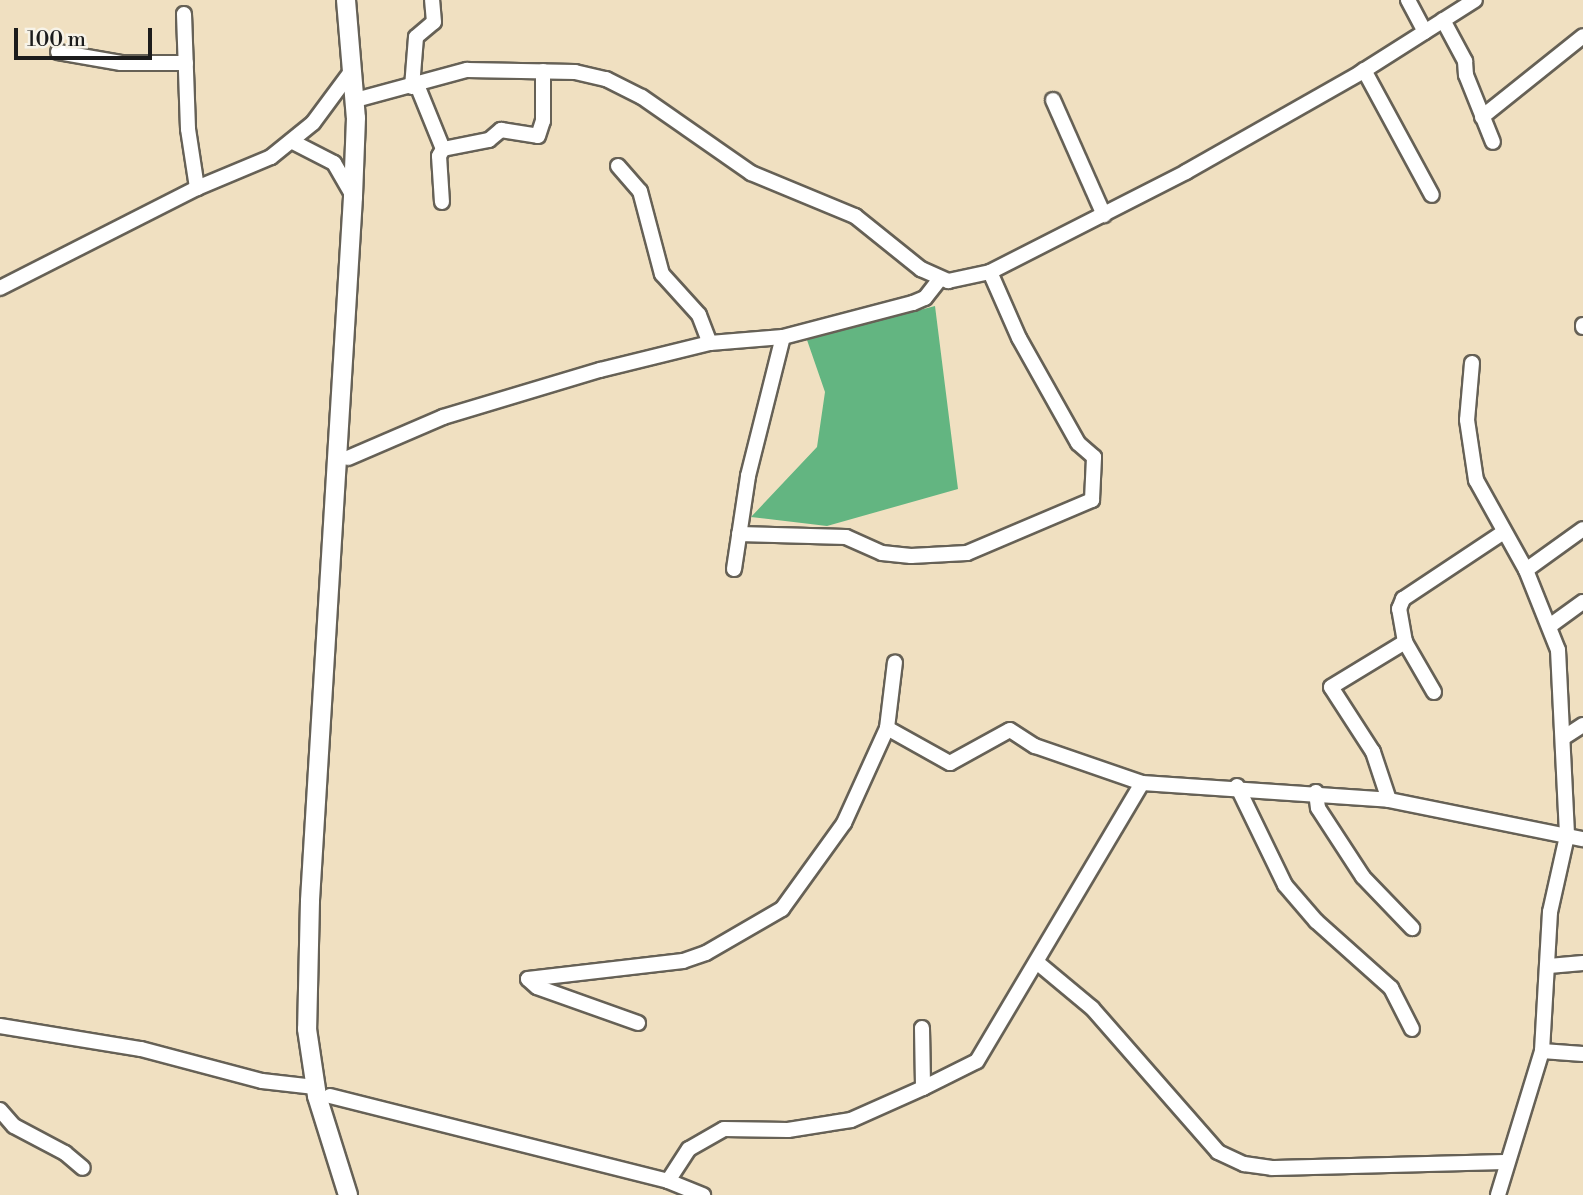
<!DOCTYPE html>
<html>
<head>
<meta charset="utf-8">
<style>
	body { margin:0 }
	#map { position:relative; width:1583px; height:1195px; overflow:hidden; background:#f0e0c1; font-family:"Libre Bodoni",serif }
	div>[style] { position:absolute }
	.forest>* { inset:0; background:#63b581 }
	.roads { filter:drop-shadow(2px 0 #666156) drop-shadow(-2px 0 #666156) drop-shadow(0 2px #666156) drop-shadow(0 -2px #666156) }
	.minor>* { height:14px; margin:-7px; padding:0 7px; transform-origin:7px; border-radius:7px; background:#fff }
	.major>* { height:18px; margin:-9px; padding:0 9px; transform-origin:9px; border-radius:9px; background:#fff }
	span { translate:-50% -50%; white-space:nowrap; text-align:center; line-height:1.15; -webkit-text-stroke:7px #f7f3e8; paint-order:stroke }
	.scale { position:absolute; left:14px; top:28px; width:138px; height:32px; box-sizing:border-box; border:4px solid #1c1c1c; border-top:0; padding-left:9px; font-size:21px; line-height:24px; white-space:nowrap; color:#1c1c1c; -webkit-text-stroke:5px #f7f3e8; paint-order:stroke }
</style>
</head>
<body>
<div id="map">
	<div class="forest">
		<i style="clip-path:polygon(935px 306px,958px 489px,827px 526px,751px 517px,817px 447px,825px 392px,807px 340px)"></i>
	</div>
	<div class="roads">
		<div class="minor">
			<i style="left:1408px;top:0;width:36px;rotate:62deg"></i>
			<i style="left:184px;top:14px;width:115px;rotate:88deg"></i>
			<i style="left:188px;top:129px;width:60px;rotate:81.3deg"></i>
			<i style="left:1443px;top:20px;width:47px;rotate:61.8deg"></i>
			<i style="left:1465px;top:61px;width:14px;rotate:86deg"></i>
			<i style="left:1466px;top:75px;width:72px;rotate:68.1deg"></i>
			<i style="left:58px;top:52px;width:64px;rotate:9.9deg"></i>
			<i style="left:121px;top:63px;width:65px"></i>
			<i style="left:1364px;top:70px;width:142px;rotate:61.5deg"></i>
			<i style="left:417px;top:85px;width:69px;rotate:67.9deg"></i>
			<i style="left:443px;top:149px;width:8px;rotate:120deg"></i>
			<i style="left:439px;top:156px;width:46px;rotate:86.3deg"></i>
			<i style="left:412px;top:87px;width:50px;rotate:-85.4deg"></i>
			<i style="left:416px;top:37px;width:23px;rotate:-40deg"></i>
			<i style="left:434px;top:22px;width:22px;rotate:-95deg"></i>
			<i style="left:363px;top:98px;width:108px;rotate:-15.1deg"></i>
			<i style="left:467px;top:70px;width:108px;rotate:1.1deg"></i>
			<i style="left:575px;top:72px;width:32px;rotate:13deg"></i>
			<i style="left:606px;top:79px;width:40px;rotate:26.6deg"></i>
			<i style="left:642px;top:97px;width:133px;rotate:34.9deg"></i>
			<i style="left:751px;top:173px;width:113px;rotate:22.5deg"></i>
			<i style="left:855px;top:216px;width:85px;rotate:38.8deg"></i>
			<i style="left:921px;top:269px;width:30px;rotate:24deg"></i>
			<i style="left:948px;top:281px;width:43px;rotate:-12.1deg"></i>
			<i style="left:990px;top:272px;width:220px;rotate:-27deg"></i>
			<i style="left:1186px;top:172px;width:200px;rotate:-29.6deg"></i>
			<i style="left:1360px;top:73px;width:136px;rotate:-32.4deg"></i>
			<i style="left:1053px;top:100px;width:126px;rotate:66.1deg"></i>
			<i style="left:1482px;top:117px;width:129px;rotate:-38.7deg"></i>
			<i style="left:293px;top:142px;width:46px;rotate:27.1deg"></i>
			<i style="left:334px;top:163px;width:36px;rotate:60deg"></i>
			<i style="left:443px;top:149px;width:47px;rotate:-11.1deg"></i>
			<i style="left:489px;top:140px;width:16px;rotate:-40deg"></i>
			<i style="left:501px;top:130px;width:37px;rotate:9deg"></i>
			<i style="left:538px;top:136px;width:16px;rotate:-72deg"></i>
			<i style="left:543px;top:121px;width:50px;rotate:-90deg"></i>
			<i style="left:618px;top:166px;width:33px;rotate:49deg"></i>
			<i style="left:640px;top:191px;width:86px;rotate:75.2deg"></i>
			<i style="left:662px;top:274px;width:55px;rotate:47.9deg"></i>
			<i style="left:699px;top:315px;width:30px;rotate:69deg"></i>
			<i style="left:0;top:288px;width:221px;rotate:-26.9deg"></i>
			<i style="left:197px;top:188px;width:80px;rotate:-22.7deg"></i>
			<i style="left:271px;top:157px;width:54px;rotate:-39deg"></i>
			<i style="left:313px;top:123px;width:67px;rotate:-53.5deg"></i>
			<i style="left:1583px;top:325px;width:2px;rotate:90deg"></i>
			<i style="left:1472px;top:363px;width:57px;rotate:95deg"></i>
			<i style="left:1467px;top:420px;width:61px;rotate:81.5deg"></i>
			<i style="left:1476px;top:480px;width:103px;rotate:60.9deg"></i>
			<i style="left:1526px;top:570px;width:86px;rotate:68.2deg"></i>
			<i style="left:1558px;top:650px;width:186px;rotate:87.2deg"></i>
			<i style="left:1567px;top:836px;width:78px;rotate:102.6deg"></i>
			<i style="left:1550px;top:912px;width:139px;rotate:93.3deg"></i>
			<i style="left:1542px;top:1051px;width:151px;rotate:107deg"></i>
			<i style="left:348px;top:458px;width:103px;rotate:-23.3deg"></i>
			<i style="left:443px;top:417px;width:164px;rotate:-16.7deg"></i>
			<i style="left:600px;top:370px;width:113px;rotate:-13.8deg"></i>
			<i style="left:710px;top:343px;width:73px;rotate:-4.7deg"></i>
			<i style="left:739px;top:534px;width:107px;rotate:1.6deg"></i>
			<i style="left:846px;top:537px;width:39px;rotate:24deg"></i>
			<i style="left:882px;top:553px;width:29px;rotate:6deg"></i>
			<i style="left:911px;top:556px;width:56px;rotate:-3.1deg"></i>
			<i style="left:967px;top:553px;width:136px;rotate:-23deg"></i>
			<i style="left:1092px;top:500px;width:43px;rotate:-87.3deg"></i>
			<i style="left:1094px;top:457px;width:21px;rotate:-139deg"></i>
			<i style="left:1078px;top:443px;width:120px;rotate:-119.3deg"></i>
			<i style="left:1019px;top:338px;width:72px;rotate:-113.7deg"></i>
			<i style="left:734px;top:569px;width:94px;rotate:-81.4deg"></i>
			<i style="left:748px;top:476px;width:143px;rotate:-75.9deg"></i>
			<i style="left:783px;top:337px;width:134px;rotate:-14.7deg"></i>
			<i style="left:913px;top:303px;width:13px;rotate:-23deg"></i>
			<i style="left:925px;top:298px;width:24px;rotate:-52deg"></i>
			<i style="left:1526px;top:570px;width:70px;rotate:-35.7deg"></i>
			<i style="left:1551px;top:625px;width:39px;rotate:-36deg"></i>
			<i style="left:1434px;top:692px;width:58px;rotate:-120.1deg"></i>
			<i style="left:1405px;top:642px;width:34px;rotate:-100deg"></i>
			<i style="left:1399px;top:609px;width:11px;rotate:-68deg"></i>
			<i style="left:1403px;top:599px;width:121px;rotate:-33.6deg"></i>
			<i style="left:887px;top:728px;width:72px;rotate:29.1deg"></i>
			<i style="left:950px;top:763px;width:68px;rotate:-28.8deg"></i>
			<i style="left:1010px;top:730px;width:30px;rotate:33deg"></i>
			<i style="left:1035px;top:746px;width:113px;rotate:19.1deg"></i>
			<i style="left:1142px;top:783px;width:248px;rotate:3.9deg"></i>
			<i style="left:1389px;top:800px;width:198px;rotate:11.4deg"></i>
			<i style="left:1563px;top:738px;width:24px;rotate:-33deg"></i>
			<i style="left:1237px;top:786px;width:110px;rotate:64.1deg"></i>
			<i style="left:1285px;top:885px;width:48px;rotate:49.3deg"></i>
			<i style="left:1316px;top:921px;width:101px;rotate:41.8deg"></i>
			<i style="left:1391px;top:988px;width:46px;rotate:62.9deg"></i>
			<i style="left:1316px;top:792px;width:16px;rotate:83deg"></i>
			<i style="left:1318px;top:808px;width:82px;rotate:56.9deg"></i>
			<i style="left:1363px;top:877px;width:71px;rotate:46.1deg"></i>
			<i style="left:1389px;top:800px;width:51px;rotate:-108.4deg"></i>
			<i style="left:1373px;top:752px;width:77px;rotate:-122.9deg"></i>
			<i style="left:1331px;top:687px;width:87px;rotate:-31.3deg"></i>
			<i style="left:1038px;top:963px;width:70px;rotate:39.8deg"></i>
			<i style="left:1092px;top:1008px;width:191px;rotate:48.8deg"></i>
			<i style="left:1218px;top:1152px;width:29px;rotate:25deg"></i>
			<i style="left:1244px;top:1164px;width:28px;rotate:8deg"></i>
			<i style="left:1272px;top:1168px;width:235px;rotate:-1.5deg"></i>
			<i style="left:1549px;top:966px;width:34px;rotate:-5deg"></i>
			<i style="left:638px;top:1023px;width:107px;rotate:-160.4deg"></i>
			<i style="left:537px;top:987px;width:12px;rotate:-138deg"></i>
			<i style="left:528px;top:979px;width:156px;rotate:-6.6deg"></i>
			<i style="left:683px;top:961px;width:24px;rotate:-19deg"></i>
			<i style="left:706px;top:953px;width:88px;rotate:-30.1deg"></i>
			<i style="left:782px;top:909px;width:106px;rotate:-54.2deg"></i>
			<i style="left:844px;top:823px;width:104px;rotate:-65.6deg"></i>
			<i style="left:887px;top:728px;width:66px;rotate:-83.1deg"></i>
			<i style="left:0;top:1026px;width:143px;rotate:9.3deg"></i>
			<i style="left:141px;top:1049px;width:125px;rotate:14.8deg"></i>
			<i style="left:262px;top:1081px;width:53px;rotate:6.5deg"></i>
			<i style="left:922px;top:1028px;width:60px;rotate:89deg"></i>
			<i style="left:923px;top:1088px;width:60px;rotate:-26.6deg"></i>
			<i style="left:977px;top:1061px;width:323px;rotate:-59.3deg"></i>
			<i style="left:1542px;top:1051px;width:41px;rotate:4.2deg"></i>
			<i style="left:330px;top:1096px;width:349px;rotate:14.1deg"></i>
			<i style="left:668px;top:1181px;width:38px;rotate:22deg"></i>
			<i style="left:0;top:1110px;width:21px;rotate:49deg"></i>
			<i style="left:14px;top:1126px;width:58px;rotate:27.9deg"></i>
			<i style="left:65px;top:1153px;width:23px;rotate:40deg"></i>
			<i style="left:668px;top:1181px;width:38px;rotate:-57deg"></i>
			<i style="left:689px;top:1149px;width:40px;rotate:-29.7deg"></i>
			<i style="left:724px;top:1129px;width:64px;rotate:0.9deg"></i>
			<i style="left:788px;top:1130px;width:64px;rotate:-9deg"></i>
			<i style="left:851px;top:1120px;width:79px;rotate:-24deg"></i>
		</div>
		<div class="major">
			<i style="left:346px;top:0;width:118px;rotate:85.2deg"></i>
			<i style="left:356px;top:118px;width:79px;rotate:92.2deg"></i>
			<i style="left:353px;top:197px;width:705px;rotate:93.5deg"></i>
			<i style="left:310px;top:901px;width:128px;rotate:91.3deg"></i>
			<i style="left:307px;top:1029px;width:68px;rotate:81.5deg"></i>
			<i style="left:317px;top:1096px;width:104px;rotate:72.6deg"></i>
		</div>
	</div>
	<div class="scale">100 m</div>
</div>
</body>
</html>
